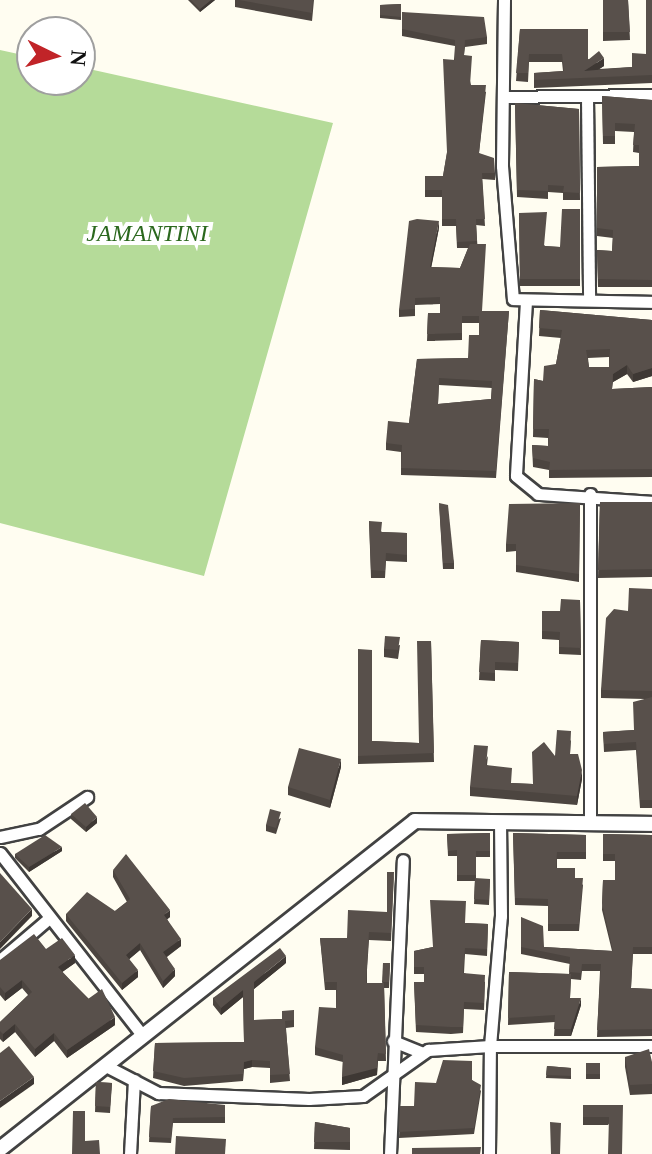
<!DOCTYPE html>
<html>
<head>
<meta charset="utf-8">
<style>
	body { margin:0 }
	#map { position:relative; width:652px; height:1154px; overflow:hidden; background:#fffdf1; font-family:Georgia,serif }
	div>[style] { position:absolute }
	.forest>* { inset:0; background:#b5db99 }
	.roads { filter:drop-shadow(2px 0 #424242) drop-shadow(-2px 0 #424242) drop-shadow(0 2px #424242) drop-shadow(0 -2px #424242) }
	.minor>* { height:11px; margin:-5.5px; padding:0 5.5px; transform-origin:5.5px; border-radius:5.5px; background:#fff }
	.tertiary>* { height:14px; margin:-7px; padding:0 7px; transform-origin:7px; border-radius:7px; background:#fff }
	.wall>* { inset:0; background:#4c4540 }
	.shaded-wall>* { inset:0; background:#3e3834 }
	.building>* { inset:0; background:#58504b }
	span { translate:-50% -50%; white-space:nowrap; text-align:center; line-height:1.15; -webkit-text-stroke:8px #fff; paint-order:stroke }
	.park-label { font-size:24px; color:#2b681e; font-style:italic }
	.north { position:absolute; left:16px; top:16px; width:80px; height:80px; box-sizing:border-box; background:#fff; border:2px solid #9f9f9f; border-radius:50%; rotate:95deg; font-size:22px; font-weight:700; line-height:32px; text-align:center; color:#0f0f0f }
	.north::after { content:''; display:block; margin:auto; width:28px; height:36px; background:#c12428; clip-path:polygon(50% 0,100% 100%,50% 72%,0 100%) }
</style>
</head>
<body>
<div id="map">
	<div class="forest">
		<i style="clip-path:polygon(0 50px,32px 57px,32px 80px,80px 80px,80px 67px,333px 123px,204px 576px,0 523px)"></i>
	</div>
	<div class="roads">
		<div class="minor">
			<i style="left:504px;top:0;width:166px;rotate:90.7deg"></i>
			<i style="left:502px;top:166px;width:133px;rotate:85.3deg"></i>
			<i style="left:513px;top:299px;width:139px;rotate:1.2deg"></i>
			<i style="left:503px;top:97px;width:149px;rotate:-0.8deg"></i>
			<i style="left:587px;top:97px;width:202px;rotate:89.4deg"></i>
			<i style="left:526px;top:301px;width:175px;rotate:93.3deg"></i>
			<i style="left:516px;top:476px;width:28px;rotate:39deg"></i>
			<i style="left:538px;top:494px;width:114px;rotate:4deg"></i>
			<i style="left:590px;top:824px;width:330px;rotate:-90deg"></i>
			<i style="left:0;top:837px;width:40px;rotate:-12deg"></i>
			<i style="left:39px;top:829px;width:58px;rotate:-33.7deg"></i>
			<i style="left:0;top:853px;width:232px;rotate:52deg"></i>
			<i style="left:0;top:960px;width:63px;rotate:-40.5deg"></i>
			<i style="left:393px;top:1041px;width:31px;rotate:22deg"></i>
			<i style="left:106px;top:1066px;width:59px;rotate:27.4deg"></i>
			<i style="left:158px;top:1093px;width:151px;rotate:2.3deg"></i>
			<i style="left:309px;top:1099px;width:54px;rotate:-3.2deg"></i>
			<i style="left:363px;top:1096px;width:80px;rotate:-35.3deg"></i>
			<i style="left:428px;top:1050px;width:62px;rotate:-3.7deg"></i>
			<i style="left:490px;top:1046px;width:130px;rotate:-85.2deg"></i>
			<i style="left:501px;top:916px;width:94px;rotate:-90.6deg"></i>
			<i style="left:130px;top:1154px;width:74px;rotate:-86.9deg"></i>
			<i style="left:390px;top:1154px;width:294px;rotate:-87.5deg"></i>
			<i style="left:489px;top:1154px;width:108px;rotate:-89.5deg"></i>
			<i style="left:490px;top:1046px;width:162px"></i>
		</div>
		<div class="tertiary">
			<i style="left:0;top:1149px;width:529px;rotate:-38.32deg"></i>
			<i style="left:415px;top:821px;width:237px;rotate:0.7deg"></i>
		</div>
	</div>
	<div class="wall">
		<i style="clip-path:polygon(188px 0,215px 0,200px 12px)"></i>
		<i style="clip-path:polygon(235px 0,314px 0,312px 21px,235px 7px)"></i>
		<i style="clip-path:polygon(603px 0,628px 0,630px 40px,603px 41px)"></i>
		<i style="clip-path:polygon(652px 0,652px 83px,534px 88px,534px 73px,563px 71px,562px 62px,529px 62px,528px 82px,516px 81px,520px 29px,604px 66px,599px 69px,632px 67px,646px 54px)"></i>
		<i style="clip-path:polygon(401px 4px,401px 20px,380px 18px,380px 5px)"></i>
		<i style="clip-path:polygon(evenodd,402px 12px,487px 37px,487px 44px,465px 47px,464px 55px,471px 85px,486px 92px,479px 153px,495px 173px,495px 180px,482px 179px,485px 226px,476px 225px,482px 311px,509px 311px,496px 478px,401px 475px,401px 452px,386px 450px,386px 443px,409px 423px,417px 359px,468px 358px,479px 335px,479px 323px,462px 323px,462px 340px,427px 341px,428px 313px,440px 313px,440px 304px,415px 305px,415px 316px,399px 317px,399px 310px,439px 228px,431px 267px,460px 268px,468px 248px,457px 248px,456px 226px,442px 226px,442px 197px,425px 197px,425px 176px,443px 176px,447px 153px,455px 46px,402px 36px,402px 12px,439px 385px,492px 388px,491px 399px,438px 404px,439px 385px)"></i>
		<i style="clip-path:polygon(602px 96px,652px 100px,652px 287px,598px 287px,597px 250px,612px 251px,613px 238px,597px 236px,597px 167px,639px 166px,639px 153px,633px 152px,634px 132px,615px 131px,615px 144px,603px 144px)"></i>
		<i style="clip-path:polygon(515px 103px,579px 109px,580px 200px,563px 200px,563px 193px,548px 192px,548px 199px,517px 197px)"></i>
		<i style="clip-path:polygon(580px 209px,580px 286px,520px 286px,519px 213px,545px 246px,560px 247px)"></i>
		<i style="clip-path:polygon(evenodd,540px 310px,652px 320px,652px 376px,633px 382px,627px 374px,613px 382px,612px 389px,652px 387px,652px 477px,549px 478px,549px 470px,533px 467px,532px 445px,548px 446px,548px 438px,533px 437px,534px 379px,543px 381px,556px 364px,561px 338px,539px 336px,540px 310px,609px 357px,609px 367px,589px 367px,588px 358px,609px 357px)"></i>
		<i style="clip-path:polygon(600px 502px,652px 502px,652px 577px,598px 578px)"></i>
		<i style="clip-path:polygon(439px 503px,454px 563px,454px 569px,443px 569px)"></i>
		<i style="clip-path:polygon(580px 503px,579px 582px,516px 572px,516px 551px,506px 552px,506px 544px)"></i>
		<i style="clip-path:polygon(369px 521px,382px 532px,407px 533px,407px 562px,386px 561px,385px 578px,371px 578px)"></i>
		<i style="clip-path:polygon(652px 589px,652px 808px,640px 808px,636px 750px,604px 752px,603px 732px,634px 730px,645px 699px,601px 698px,601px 690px,628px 611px)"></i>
		<i style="clip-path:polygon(580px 600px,581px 655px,559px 654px,559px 640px,542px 639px,542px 611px,560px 611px)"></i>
		<i style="clip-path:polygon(481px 640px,519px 642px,518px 671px,495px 670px,495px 681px,479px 680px)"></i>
		<i style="clip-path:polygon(431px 641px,434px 762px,358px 764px,358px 649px,372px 741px,419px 743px)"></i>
		<i style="clip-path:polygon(400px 645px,398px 659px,384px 657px,384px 649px)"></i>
		<i style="clip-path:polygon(571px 740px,570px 754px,582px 779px,577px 805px,470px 796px,470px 787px,488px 756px,487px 765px,511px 783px,533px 784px,555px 756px)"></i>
		<i style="clip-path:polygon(341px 767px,330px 808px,288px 795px,288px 787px)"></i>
		<i style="clip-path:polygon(71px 814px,97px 823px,86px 832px,71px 819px)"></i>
		<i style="clip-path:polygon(281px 818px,276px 834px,266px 831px,266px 825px)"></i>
		<i style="clip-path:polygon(490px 833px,490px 857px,476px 857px,476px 879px,490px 879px,489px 905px,474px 904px,475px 881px,457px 881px,457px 856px,448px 856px,447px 834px)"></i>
		<i style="clip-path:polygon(513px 833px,586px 835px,586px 859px,557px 859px,557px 868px,575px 878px,583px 885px,579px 931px,548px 931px,548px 906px,515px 905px)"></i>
		<i style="clip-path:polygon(603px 834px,652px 835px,652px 954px,633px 954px,631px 988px,652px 989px,652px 973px,652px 1036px,597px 1037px,600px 971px,582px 971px,581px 980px,571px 979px,570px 998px,581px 1005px,571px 1036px,554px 1036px,555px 1022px,508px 1025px,509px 972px,569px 974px,570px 964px,521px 954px,521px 917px,544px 947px,612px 951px,602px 910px,603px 880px,615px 880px,615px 861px,603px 861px)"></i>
		<i style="clip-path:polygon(62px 851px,29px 872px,15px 858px,15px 854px)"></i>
		<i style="clip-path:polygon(113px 870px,170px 917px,167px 919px,181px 946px,167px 957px,175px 976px,163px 988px,140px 950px,129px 959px,138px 977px,122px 990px,66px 921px,66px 914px,115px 911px,127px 902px,113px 877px)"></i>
		<i style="clip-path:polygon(394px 872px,391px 941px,369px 940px,367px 970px,367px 983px,382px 983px,390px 963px,389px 988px,384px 988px,386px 1061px,378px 1061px,377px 1075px,342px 1085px,343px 1062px,315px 1055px,315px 1047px,336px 1008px,336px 990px,325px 990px,320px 938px,347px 938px,387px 912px)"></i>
		<i style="clip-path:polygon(466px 923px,488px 924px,487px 956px,465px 954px,464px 973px,485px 982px,484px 1010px,464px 1009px,463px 1033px,451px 1034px,416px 1032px,414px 982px,424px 982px,424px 974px,414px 974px,414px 951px,433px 947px)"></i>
		<i style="clip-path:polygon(46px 949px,75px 963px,62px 972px,115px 1025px,67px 1058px,54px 1041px,35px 1057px,15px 1032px,3px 1042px,0 1039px,0 1022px,28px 995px,22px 988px,5px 1001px,0 995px,0 960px)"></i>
		<i style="clip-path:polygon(286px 963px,254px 989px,254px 1020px,282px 1019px,294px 1010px,294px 1027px,286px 1028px,290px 1081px,270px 1083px,270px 1068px,252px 1067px,244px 1069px,243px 1081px,184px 1086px,153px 1078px,155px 1043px,244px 1042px,243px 997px,221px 1015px,213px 1005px,213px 998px)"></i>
		<i style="clip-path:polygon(625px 1057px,652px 1062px,652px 1094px,630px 1095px,625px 1067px)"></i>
		<i style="clip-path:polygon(586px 1063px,600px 1063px,600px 1079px,586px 1079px)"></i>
		<i style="clip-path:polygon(547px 1066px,571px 1068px,571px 1079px,546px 1078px)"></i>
		<i style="clip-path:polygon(472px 1080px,481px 1091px,474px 1134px,399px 1138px,400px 1106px,414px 1106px,436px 1083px)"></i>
		<i style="clip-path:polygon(96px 1082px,112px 1083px,110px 1113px,95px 1112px)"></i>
		<i style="clip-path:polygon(225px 1105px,225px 1123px,173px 1123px,171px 1143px,149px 1142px,151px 1106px)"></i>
		<i style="clip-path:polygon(583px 1105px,623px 1105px,608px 1125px,583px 1125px)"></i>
		<i style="clip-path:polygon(315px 1122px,350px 1128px,350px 1150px,314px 1149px)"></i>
	</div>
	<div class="shaded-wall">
		<i style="clip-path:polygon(211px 0,215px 0,200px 12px,200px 9px)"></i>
		<i style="clip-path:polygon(604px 58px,604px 66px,587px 77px,584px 71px)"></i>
		<i style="clip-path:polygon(439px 221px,439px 228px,430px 274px,430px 267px)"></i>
		<i style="clip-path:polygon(627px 365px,627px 374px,613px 382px,613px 374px)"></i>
		<i style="clip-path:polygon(652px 368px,652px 376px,633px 382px,633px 374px)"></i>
		<i style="clip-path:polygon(341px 759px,341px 767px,330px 808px,330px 800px)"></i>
		<i style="clip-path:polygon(582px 770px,582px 779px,577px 805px,577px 796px)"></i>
		<i style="clip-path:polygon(97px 817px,97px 823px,86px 832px,86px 827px)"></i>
		<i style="clip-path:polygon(62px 847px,62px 851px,29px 872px,29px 867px)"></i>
		<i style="clip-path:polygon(32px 909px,32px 916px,0 949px,0 942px)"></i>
		<i style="clip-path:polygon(170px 910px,170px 917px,164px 922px,164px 915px)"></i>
		<i style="clip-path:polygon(181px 939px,181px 946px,163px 959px,163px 952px)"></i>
		<i style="clip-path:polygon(140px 943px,140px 950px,126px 962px,126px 955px)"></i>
		<i style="clip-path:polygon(75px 955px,75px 963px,58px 975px,58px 967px)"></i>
		<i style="clip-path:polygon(286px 956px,286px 963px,254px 989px,254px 982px)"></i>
		<i style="clip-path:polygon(175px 969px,175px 976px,163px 988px,163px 981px)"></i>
		<i style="clip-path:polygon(138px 970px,138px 977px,122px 990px,122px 983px)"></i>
		<i style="clip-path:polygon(22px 980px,22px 988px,5px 1001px,5px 993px)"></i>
		<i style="clip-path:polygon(243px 990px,243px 997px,221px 1015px,221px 1008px)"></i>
		<i style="clip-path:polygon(581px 998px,581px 1005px,571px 1036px,571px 1029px)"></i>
		<i style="clip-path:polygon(115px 1017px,115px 1025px,67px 1058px,67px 1050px)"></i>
		<i style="clip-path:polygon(15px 1024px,15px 1032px,3px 1042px,3px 1034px)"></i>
		<i style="clip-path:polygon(54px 1033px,54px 1041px,35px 1057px,35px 1049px)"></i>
		<i style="clip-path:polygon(378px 1053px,377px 1075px,342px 1085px,342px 1077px)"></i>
		<i style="clip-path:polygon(252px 1060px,252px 1067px,244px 1069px,243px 1081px,244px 1062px)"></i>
		<i style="clip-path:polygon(34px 1077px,34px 1084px,0 1108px,0 1101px)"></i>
	</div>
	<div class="building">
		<i style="clip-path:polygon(191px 0,211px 0,200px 9px)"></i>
		<i style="clip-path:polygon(239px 0,313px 0,312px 13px)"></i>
		<i style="clip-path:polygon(603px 0,628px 0,630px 32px,603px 32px)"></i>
		<i style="clip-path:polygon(646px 0,652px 0,652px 75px,534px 80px,534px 73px,564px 71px,562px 54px,529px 54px,528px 73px,516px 73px,520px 29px,588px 29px,588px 60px,599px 51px,604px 58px,584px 71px,632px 67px,632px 53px,646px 54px)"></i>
		<i style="clip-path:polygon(401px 4px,401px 17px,380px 15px,380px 5px)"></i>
		<i style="clip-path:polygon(402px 12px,484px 17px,487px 37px,465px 40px,464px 55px,472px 56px,470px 85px,486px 85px,479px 153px,494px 158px,495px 173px,482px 173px,485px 219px,476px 219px,477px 241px,457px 242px,456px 219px,442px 219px,442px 190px,425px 190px,425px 176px,443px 176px,447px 152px,443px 59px,455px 60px,455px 40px,402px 29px)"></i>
		<i style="clip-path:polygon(602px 96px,652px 100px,652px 280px,598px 279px,597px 250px,612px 251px,613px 230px,597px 228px,597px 167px,639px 166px,639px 145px,633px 145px,635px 124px,615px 123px,615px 136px,603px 136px)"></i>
		<i style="clip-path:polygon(515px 103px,579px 109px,580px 193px,563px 192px,564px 186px,548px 185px,548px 191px,517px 190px)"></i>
		<i style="clip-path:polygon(562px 209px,580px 209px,580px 279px,520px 279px,519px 213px,547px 212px,544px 246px,560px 247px)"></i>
		<i style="clip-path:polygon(evenodd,417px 219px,439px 221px,430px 267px,460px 268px,470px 244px,486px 244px,482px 311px,509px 311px,496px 471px,401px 468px,402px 445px,386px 443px,388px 421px,409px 423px,417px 359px,468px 358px,469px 335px,479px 335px,479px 316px,462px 316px,462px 333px,427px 334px,428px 313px,440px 313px,440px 297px,415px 298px,415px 309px,399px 310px,409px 221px,417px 219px,439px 378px,492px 381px,491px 399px,438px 404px,439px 378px)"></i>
		<i style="clip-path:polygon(evenodd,540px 310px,652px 320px,652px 368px,633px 374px,627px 365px,613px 374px,612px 389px,652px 387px,652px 469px,549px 470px,550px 462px,533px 458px,532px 445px,548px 446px,549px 429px,533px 429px,534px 379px,543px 381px,544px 366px,556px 364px,562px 330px,539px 328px,540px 310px,610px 349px,609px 367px,589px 367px,586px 350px,610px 349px)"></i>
		<i style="clip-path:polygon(600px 502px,652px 502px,652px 569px,598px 570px)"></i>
		<i style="clip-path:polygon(439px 503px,448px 505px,454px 563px,443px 563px)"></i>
		<i style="clip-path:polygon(580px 503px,579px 574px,516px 565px,516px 544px,506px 544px,509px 504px)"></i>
		<i style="clip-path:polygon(369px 521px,382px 522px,381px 532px,407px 533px,407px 555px,386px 553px,385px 571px,371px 570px)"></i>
		<i style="clip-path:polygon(629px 588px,652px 589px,652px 691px,601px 690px,606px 618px,614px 609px,628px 611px)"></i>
		<i style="clip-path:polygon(561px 599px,580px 600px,581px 648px,559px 647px,560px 632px,542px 631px,542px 611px,560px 611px)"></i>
		<i style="clip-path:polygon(385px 636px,400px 637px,398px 650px,384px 649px)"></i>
		<i style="clip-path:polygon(481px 640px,519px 642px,518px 663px,495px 662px,495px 673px,479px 672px)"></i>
		<i style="clip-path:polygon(417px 641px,431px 641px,434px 753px,358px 756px,358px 649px,372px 650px,372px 741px,419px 743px)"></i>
		<i style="clip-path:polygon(652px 697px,652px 800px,640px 800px,636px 742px,604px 744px,603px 732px,634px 730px,633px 702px)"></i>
		<i style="clip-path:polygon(557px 730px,571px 731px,570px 754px,578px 754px,582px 770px,577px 796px,470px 787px,474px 745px,488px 746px,486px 765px,512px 768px,511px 783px,533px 784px,532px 752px,544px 742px,555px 756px)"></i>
		<i style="clip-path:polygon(299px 748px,341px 759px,330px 800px,288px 787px)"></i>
		<i style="clip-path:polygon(85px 803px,97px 817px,86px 827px,71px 814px)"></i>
		<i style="clip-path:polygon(270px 809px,281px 812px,276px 828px,266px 825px)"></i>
		<i style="clip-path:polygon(490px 833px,490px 851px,476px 851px,476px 875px,457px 875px,457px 850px,448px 851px,447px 834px)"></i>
		<i style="clip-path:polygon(513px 833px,586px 835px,586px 852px,557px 852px,556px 868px,575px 868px,575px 878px,583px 878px,579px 924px,548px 924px,548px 899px,515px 898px)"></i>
		<i style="clip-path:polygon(603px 834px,652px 835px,652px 947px,633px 947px,631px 988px,652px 989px,652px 973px,652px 1029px,597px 1030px,601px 964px,582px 964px,581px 973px,569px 972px,570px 957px,521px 947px,521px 917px,543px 926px,544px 947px,613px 951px,602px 903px,603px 880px,615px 880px,615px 854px,603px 854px)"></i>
		<i style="clip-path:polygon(45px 835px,62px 847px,29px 867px,15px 854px)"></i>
		<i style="clip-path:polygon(126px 854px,170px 910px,164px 915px,181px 939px,163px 952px,175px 969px,163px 981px,140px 943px,126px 955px,138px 970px,122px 983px,66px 914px,87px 892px,115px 911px,130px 899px,113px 870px)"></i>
		<i style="clip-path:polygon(387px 872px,394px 872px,391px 933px,369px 932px,366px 983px,384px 983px,386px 1054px,378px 1053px,377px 1068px,342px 1077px,343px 1055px,315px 1047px,319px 1007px,336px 1008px,337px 982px,325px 982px,320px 938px,347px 938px,348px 910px,387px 912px)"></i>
		<i style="clip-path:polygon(0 873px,32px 909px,0 942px)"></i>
		<i style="clip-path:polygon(475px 878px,490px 879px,489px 900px,474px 899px)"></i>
		<i style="clip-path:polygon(430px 900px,466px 901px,465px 923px,488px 924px,487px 949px,465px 948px,463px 973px,485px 975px,484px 1003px,464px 1002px,463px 1027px,451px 1027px,416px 1025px,414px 982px,424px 982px,424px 967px,414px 967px,414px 951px,433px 947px)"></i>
		<i style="clip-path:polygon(34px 934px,46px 949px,62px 938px,75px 955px,58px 967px,88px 999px,102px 989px,115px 1017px,67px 1050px,54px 1033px,35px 1049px,15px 1024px,3px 1034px,0 1031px,0 1022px,32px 992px,22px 980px,5px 993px,0 987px,0 960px)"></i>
		<i style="clip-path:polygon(280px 948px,286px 956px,254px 982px,254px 1020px,282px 1019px,282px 1011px,294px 1010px,294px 1020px,285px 1021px,290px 1074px,270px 1075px,270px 1061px,252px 1060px,244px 1062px,243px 1074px,184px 1078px,153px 1071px,155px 1043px,244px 1042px,243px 990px,221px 1008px,213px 998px)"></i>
		<i style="clip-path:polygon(383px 963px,390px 963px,389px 982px,382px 982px)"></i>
		<i style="clip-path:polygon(509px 972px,571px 974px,570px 998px,581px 998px,571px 1029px,554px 1029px,555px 1015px,508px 1018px)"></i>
		<i style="clip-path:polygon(9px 1046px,34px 1077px,0 1101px,0 1053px)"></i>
		<i style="clip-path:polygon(649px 1049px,652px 1062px,652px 1084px,630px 1085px,625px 1057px)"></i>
		<i style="clip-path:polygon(443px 1060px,472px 1061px,472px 1080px,481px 1085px,474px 1128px,399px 1132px,400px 1106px,414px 1106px,415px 1082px,436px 1083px)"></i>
		<i style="clip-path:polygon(586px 1063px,600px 1063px,600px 1074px,586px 1074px)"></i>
		<i style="clip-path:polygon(547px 1066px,571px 1068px,571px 1076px,546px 1075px)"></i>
		<i style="clip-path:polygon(96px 1082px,112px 1083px,110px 1107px,95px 1106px)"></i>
		<i style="clip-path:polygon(169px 1099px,225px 1105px,225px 1117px,173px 1118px,171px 1138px,149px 1137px,151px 1106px)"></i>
		<i style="clip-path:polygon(583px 1105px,623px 1105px,622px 1154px,608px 1154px,609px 1117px,583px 1117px)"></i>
		<i style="clip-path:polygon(73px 1111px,85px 1111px,85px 1141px,99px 1140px,100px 1154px,72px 1154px)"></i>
		<i style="clip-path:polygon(315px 1122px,350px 1128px,350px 1142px,314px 1142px)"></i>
		<i style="clip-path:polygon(550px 1122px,561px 1123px,560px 1154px,551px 1154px)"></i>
		<i style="clip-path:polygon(176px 1136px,226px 1139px,225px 1154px,175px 1154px)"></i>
		<i style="clip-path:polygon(481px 1147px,480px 1154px,412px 1154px,412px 1148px)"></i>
	</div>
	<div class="park-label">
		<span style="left:147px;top:234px">JAMANTINI</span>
	</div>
	<div class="north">N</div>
</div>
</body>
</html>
